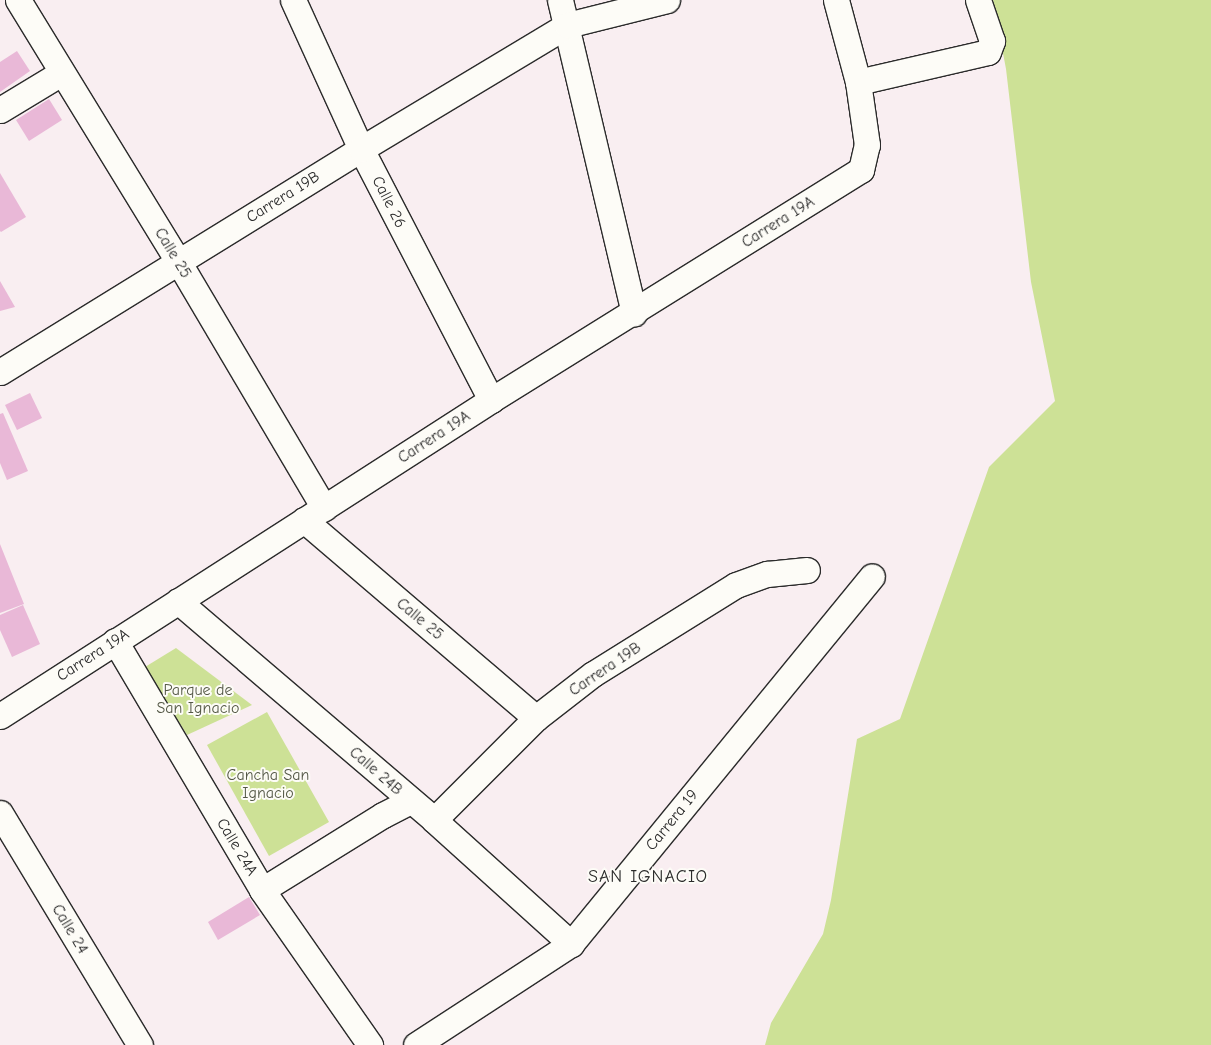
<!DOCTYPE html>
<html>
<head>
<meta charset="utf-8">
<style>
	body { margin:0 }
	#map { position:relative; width:1211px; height:1045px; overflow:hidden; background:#f9eef1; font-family:"Comic Neue",sans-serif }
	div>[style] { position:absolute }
	.green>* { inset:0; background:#cde196 }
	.building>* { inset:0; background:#e9b8d7 }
	.roads { filter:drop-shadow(1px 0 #2b2b2b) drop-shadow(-1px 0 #2b2b2b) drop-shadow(0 1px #2b2b2b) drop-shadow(0 -1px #2b2b2b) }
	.minor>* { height:25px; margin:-12.5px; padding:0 12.5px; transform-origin:12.5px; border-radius:12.5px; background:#fdfcf7 }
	span { translate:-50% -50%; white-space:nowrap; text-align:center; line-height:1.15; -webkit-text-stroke:4px #fdfcf7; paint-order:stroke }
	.street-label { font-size:16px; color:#2b2b2b }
	.park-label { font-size:16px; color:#545846 }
	.neighbourhood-label { font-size:18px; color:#2b2b2b; letter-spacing:1px }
</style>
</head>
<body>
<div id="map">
	<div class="green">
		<i style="clip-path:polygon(993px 0,1211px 0,1211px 1045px,765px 1045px,771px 1023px,823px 934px,831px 900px,857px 739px,900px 719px,989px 467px,1055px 401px,1031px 282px,1006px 69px)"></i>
		<i style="clip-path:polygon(176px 648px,252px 705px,187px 735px,145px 667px)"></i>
		<i style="clip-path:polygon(267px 712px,329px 822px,269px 856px,207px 745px)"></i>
	</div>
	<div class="building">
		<i style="clip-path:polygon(17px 51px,30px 71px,0 92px,0 62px)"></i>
		<i style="clip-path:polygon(49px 99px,62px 120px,29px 141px,16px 120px)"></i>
		<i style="clip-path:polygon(0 173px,26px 217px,1px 232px,0 231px)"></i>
		<i style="clip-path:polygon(0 281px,15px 307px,0 311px)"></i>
		<i style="clip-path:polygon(30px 393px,42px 418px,17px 430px,5px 405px)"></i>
		<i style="clip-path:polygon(3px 413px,28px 471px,7px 480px,0 463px,0 414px)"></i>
		<i style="clip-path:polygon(0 544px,24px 604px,0 613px)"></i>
		<i style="clip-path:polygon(23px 605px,40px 644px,12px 657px,0 630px,0 615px)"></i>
		<i style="clip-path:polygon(249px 897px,260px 915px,218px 940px,208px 922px)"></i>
	</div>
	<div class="roads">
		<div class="minor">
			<i style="left:18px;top:0;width:306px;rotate:58.5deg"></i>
			<i style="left:178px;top:261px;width:287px;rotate:59.4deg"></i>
			<i style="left:293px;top:0;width:164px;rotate:65.5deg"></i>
			<i style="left:361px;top:149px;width:283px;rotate:62.6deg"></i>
			<i style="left:560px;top:0;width:322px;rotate:76.7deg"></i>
			<i style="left:858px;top:82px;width:133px;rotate:-13deg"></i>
			<i style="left:988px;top:52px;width:12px;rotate:-70deg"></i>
			<i style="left:992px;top:41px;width:43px;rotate:-108.9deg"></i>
			<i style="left:0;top:110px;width:71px;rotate:-31.2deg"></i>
			<i style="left:0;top:372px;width:424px;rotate:-31.7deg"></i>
			<i style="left:361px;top:149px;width:240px;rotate:-31deg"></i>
			<i style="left:567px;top:25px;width:103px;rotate:-14deg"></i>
			<i style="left:304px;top:520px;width:305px;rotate:40.5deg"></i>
			<i style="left:178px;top:601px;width:337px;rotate:40.5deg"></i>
			<i style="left:434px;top:820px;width:185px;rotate:42.1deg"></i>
			<i style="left:115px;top:641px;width:289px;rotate:59.4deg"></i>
			<i style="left:262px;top:890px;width:189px;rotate:55.1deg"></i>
			<i style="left:0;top:716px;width:584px;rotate:-32.76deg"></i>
			<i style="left:491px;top:400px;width:436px;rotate:-31.9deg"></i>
			<i style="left:861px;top:170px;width:26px;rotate:-77deg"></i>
			<i style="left:867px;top:145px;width:64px;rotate:-98.1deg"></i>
			<i style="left:858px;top:82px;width:85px;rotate:-105deg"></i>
			<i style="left:0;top:813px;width:271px;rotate:58.9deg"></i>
			<i style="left:434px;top:820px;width:144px;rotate:-45deg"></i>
			<i style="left:536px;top:718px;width:72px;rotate:-37.7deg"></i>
			<i style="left:593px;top:674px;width:168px;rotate:-31.9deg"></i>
			<i style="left:736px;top:585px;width:33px;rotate:-20deg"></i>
			<i style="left:767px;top:574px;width:40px;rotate:-5.7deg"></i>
			<i style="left:262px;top:890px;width:142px;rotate:-31.8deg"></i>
			<i style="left:383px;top:815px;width:31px;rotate:-27deg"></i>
			<i style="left:416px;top:1045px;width:185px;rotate:-33.1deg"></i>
			<i style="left:571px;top:944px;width:475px;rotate:-50.7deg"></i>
		</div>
	</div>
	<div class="street-label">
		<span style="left:283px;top:197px;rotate:-32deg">Carrera 19B</span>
		<span style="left:389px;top:202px;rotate:63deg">Calle 26</span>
		<span style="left:778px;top:222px;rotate:-32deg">Carrera 19A</span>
		<span style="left:173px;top:253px;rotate:59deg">Calle 25</span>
		<span style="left:434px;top:437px;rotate:-33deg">Carrera 19A</span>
		<span style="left:420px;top:619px;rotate:40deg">Calle 25</span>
		<span style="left:93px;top:655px;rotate:-33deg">Carrera 19A</span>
		<span style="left:605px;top:669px;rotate:-34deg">Carrera 19B</span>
		<span style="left:376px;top:771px;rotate:41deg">Calle 24B</span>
		<span style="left:672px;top:820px;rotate:-51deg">Carrera 19</span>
		<span style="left:237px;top:847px;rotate:59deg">Calle 24A</span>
		<span style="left:70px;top:929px;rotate:59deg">Calle 24</span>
	</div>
	<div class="park-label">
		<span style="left:198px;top:699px">Parque de<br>San Ignacio</span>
		<span style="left:268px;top:784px">Cancha San<br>Ignacio</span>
	</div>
	<div class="neighbourhood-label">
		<span style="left:648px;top:877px">SAN IGNACIO</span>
	</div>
</div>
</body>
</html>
